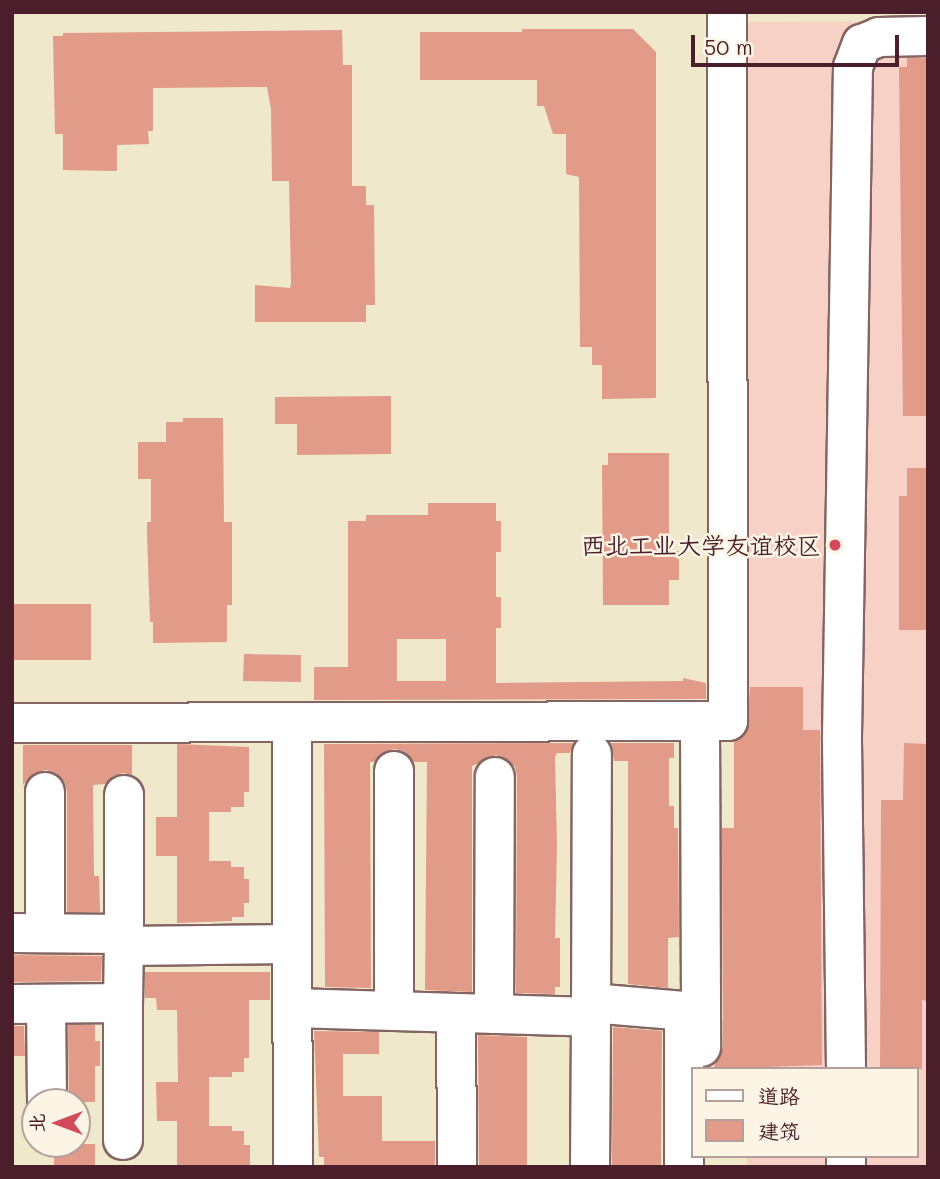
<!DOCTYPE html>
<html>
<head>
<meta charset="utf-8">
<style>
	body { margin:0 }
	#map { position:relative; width:940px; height:1179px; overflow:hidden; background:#f0e8cb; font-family:Mali,"LXGW WenKai TC",sans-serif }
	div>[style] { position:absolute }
	.built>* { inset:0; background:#f7d1c6 }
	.building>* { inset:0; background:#e29a89 }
	.roads { filter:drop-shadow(2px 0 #846563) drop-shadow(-2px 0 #846563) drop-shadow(0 2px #846563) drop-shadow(0 -2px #846563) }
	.minor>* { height:38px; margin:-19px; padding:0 19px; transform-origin:19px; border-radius:19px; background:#fff }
	.major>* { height:38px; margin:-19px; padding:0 19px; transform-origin:19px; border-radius:19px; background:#fff }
	.dots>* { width:19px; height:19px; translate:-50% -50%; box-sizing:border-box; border:4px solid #fcf5e5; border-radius:50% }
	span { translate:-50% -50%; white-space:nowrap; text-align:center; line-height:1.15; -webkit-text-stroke:5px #fcf5e5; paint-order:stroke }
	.poi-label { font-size:24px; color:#4a1f2b }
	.right { translate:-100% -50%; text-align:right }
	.frame { position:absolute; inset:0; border:14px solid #4a1f2b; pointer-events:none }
	.legend { position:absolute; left:691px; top:1067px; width:228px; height:91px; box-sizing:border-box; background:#fcf5e5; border:2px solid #b59f9b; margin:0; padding:9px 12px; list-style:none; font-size:21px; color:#4a1f2b }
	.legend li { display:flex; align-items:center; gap:14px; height:35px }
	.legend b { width:35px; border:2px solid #b59f9b }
	.north { position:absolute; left:21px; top:1088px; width:70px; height:70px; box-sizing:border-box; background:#fcf5e5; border:2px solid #b59f9b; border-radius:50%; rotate:270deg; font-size:19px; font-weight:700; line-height:28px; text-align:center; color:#4a1f2b }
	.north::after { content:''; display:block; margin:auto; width:24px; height:32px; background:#d1495b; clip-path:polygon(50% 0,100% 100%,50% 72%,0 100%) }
	.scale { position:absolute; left:691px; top:35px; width:208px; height:32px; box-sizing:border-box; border:4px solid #4a1f2b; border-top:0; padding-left:9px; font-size:21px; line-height:24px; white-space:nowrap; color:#4a1f2b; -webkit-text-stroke:5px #fcf5e5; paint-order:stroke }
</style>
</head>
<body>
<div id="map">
	<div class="built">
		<i style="clip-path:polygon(928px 21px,928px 1167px,747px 1167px,747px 1156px,917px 1156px,917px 1069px,746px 1069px,739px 22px)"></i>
	</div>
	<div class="building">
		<i style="clip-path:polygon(522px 29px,633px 29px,656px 52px,656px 398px,602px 399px,602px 365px,592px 365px,592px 347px,580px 347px,579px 177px,566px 174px,566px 134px,553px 134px,544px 106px,537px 106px,537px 80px,420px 80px,420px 32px,522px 32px)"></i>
		<i style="clip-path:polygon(342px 30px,343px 65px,352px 65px,352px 186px,366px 186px,366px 205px,374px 205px,375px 305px,366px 305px,366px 322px,255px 322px,255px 285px,290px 288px,291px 284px,289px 181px,272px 181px,271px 109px,267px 87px,153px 88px,153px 131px,148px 131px,149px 144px,117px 145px,117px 171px,63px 170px,63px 134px,55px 134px,53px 36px,63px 36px,63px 33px)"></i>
		<i style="clip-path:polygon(907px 58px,928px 58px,928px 416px,903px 416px,899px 67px,907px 67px)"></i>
		<i style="clip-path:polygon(391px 396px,391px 454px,297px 455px,297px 424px,275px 424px,275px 397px)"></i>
		<i style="clip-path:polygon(183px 418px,223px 418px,224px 522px,232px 522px,232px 605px,227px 605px,227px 642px,153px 643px,153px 622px,150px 622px,147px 534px,147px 522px,151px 522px,151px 479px,138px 479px,138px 442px,166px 442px,166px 422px,183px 422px)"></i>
		<i style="clip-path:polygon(608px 453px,669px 453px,669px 551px,679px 551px,679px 580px,669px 580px,669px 605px,603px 605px,602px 465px,608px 465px)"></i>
		<i style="clip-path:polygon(907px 468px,928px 468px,928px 630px,899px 630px,899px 496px,907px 496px)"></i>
		<i style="clip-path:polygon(evenodd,428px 503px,496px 503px,496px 521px,501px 521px,501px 552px,496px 552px,496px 597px,501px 597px,501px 628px,496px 628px,496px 683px,683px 681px,683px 678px,706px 683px,706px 699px,314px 700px,314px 667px,348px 667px,348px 521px,366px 521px,366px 515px,428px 515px,428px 503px,397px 639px,446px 639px,446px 681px,397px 681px,397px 639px)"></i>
		<i style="clip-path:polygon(12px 604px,91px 604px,91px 660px,12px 660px)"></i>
		<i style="clip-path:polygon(244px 654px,301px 655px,301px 682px,243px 681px)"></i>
		<i style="clip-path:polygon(750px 687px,803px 687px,803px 730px,820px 730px,822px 1065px,713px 1069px,723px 1047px,722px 828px,734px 828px,734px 741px,747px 731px)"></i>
		<i style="clip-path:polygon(573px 743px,570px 753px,557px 753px,555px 757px,557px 846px,555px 938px,560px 938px,560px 987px,555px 987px,555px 994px,516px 993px,517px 777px,515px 766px,496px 755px,472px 766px,472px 992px,425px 990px,427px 762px,414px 762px,405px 752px,395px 749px,384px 752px,374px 762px,370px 762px,371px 988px,325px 987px,324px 744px)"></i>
		<i style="clip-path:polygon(611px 743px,674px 743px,674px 758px,669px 758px,669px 806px,674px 806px,674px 828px,678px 828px,679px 937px,668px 938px,668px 988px,628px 984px,628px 761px,614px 761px)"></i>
		<i style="clip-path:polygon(904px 743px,928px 744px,927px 1001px,922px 1000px,922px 1069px,880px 1069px,881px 800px,903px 800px)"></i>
		<i style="clip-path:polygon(177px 744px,249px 747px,249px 792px,244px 792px,244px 807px,231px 807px,231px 812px,209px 812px,209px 861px,231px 861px,231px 867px,244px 867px,244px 879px,249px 879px,249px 903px,244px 903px,244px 917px,232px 917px,232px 921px,177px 923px,177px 856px,156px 856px,156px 817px,177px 817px)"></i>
		<i style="clip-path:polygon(23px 745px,132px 745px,132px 775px,123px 773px,113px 776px,105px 784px,93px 785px,94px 876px,99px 876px,100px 912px,67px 912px,67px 791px,64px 781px,56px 773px,46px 770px,34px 773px,23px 785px)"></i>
		<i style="clip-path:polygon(12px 955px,102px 956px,101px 981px,12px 982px)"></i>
		<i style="clip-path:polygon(145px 972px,270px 972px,270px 1000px,249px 1000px,249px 1058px,244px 1058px,244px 1072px,232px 1072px,232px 1077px,209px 1077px,209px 1126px,232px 1126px,232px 1131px,244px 1131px,244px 1145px,250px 1145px,250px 1167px,177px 1167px,177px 1121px,157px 1121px,156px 1082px,178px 1082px,177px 1010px,157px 1010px,156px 998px,145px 998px)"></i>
		<i style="clip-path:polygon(68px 1025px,95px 1025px,95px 1041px,100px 1041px,100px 1066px,95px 1066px,95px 1102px,69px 1102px)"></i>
		<i style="clip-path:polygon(12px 1026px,24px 1026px,25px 1056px,12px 1056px)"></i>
		<i style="clip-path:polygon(613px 1027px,662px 1031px,661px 1167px,612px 1167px)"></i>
		<i style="clip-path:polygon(314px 1031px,379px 1032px,379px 1054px,343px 1054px,343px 1096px,382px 1096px,382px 1141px,435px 1141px,435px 1167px,324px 1167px,324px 1157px,319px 1157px)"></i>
		<i style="clip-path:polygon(478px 1035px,527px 1037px,527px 1167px,479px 1167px)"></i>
		<i style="clip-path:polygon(54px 1144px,95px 1144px,95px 1167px,54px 1167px)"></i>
	</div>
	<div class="roads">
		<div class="minor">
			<i style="left:700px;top:721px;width:326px;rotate:89.8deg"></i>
			<i style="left:12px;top:723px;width:716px;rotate:-0.16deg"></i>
			<i style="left:394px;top:771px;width:240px;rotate:90deg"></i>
			<i style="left:124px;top:795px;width:139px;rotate:90deg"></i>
			<i style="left:12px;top:933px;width:112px;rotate:0.5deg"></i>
			<i style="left:124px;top:934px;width:69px;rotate:90.8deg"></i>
			<i style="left:123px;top:1003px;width:111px;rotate:179.5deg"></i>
			<i style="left:45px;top:933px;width:141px;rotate:-90deg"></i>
			<i style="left:292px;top:944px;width:223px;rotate:89.7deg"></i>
			<i style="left:124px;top:946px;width:168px;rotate:-0.7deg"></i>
			<i style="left:292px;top:944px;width:222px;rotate:-90deg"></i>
			<i style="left:123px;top:1003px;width:137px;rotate:90deg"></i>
			<i style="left:591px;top:1003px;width:93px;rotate:4.9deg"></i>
			<i style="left:684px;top:1011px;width:156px;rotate:90deg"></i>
			<i style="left:46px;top:1004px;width:98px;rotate:89.4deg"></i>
			<i style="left:292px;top:1008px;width:299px;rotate:1.7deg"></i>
			<i style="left:591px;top:1017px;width:263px;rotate:-89.8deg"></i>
			<i style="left:456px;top:1013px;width:154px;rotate:89.6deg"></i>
			<i style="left:494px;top:1014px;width:237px;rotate:-89.8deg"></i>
			<i style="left:846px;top:1069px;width:333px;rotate:-90.7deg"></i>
			<i style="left:842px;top:736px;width:669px;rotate:-89.06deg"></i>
			<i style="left:853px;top:67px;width:25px;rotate:-69deg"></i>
			<i style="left:862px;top:44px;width:18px;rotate:-22deg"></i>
			<i style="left:879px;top:37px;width:49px;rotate:-1.2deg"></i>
			<i style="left:846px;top:1156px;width:11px;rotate:90deg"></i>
			<i style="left:590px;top:1167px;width:150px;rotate:-89.6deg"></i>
		</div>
		<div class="major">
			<i style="left:727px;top:12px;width:709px;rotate:89.92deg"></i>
		</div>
	</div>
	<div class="dots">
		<i style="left:835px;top:545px;background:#d1495b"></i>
	</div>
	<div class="poi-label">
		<span class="right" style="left:821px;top:545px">西北工业大学友谊校区</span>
	</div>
	<div class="frame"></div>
	<ul class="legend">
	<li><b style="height:9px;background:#fff"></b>道路</li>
	<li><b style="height:19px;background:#e29a89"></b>建筑</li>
	</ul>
	<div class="north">北</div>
	<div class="scale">50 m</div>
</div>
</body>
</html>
